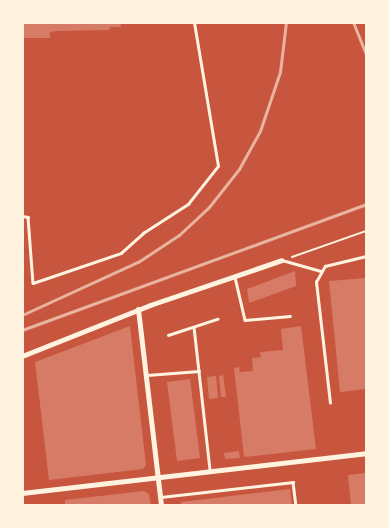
<!DOCTYPE html>
<html>
<head>
<meta charset="utf-8">
<style>
	body { margin:0 }
	#map { position:relative; width:389px; height:528px; overflow:hidden; background:#c8553d; font-family:Commissioner,sans-serif }
	div>[style] { position:absolute }
	.building>* { inset:0; background:#d67c66 }
	.path>* { height:2px; margin:-1px; padding:0 1px; transform-origin:1px; border-radius:1px; background:#fff3e0 }
	.service>* { height:2.5px; margin:-1.25px; padding:0 1.25px; transform-origin:1.25px; border-radius:1.25px; background:#fff3e0 }
	.minor>* { height:5px; margin:-2.5px; padding:0 2.5px; transform-origin:2.5px; border-radius:2.5px; background:#fff3e0 }
	.rail>* { height:3px; margin:-1.5px; padding:0 1.5px; transform-origin:1.5px; border-radius:1.5px; background:#e9b49f }
	span { translate:-50% -50%; white-space:nowrap; text-align:center; line-height:1.15; -webkit-text-stroke:4.5px #fff3e0; paint-order:stroke }
	.frame { position:absolute; inset:0; border:24px solid #fff3e0; pointer-events:none }
</style>
</head>
<body>
<div id="map">
	<div class="building">
		<i style="clip-path:polygon(22px 22px,120px 22px,121px 27px,110px 27px,109px 30px,56px 31px,50px 32px,50px 38px,22px 38px)"></i>
		<i style="clip-path:polygon(295px 271px,296px 286px,249px 303px,247px 289px)"></i>
		<i style="clip-path:polygon(366px 278px,366px 389px,340px 392px,329px 281px)"></i>
		<i style="clip-path:polygon(130px 326px,146px 465px,143px 469px,49px 480px,35px 362px)"></i>
		<i style="clip-path:polygon(301px 326px,316px 449px,244px 457px,234px 368px,239px 367px,240px 372px,253px 371px,252px 358px,261px 357px,260px 352px,283px 350px,281px 329px)"></i>
		<i style="clip-path:polygon(223px 375px,226px 397px,221px 397px,219px 376px)"></i>
		<i style="clip-path:polygon(216px 376px,218px 398px,209px 399px,207px 377px)"></i>
		<i style="clip-path:polygon(190px 379px,200px 458px,177px 461px,167px 382px)"></i>
		<i style="clip-path:polygon(239px 451px,240px 458px,225px 459px,224px 453px)"></i>
		<i style="clip-path:polygon(365px 473px,366px 506px,351px 506px,348px 475px)"></i>
		<i style="clip-path:polygon(290px 489px,292px 506px,181px 506px,181px 502px)"></i>
		<i style="clip-path:polygon(144px 491px,149px 494px,151px 506px,65px 506px,65px 500px)"></i>
	</div>
	<div class="path">
		<i style="left:292px;top:257px;width:78px;rotate:-19.4deg"></i>
	</div>
	<div class="service">
		<i style="left:22px;top:216px;width:6px;rotate:9deg"></i>
		<i style="left:28px;top:217px;width:66px;rotate:85.7deg"></i>
		<i style="left:33px;top:283px;width:93px;rotate:-18.8deg"></i>
		<i style="left:121px;top:253px;width:30px;rotate:-42deg"></i>
		<i style="left:143px;top:233px;width:54px;rotate:-32.8deg"></i>
		<i style="left:188px;top:204px;width:48px;rotate:-51.7deg"></i>
		<i style="left:218px;top:166px;width:146px;rotate:-99.5deg"></i>
		<i style="left:282px;top:260px;width:41px;rotate:15.8deg"></i>
		<i style="left:235px;top:277px;width:44px;rotate:76.9deg"></i>
		<i style="left:245px;top:320px;width:45px;rotate:-5.1deg"></i>
		<i style="left:194px;top:327px;width:144px;rotate:83.6deg"></i>
		<i style="left:168px;top:335px;width:52px;rotate:-18.1deg"></i>
		<i style="left:147px;top:375px;width:52px;rotate:-4.4deg"></i>
		<i style="left:330px;top:403px;width:122px;rotate:-96.6deg"></i>
		<i style="left:316px;top:282px;width:18px;rotate:-61deg"></i>
		<i style="left:325px;top:266px;width:42px;rotate:-13.7deg"></i>
		<i style="left:161px;top:497px;width:133px;rotate:-6.5deg"></i>
		<i style="left:293px;top:482px;width:24px;rotate:83deg"></i>
	</div>
	<div class="minor">
		<i style="left:138px;top:309px;width:198px;rotate:83.3deg"></i>
		<i style="left:22px;top:356px;width:138px;rotate:-21.7deg"></i>
		<i style="left:150px;top:305px;width:139px;rotate:-18.8deg"></i>
		<i style="left:22px;top:493px;width:346px;rotate:-6.6deg"></i>
	</div>
	<div class="rail">
		<i style="left:353px;top:22px;width:35px;rotate:68deg"></i>
		<i style="left:22px;top:315px;width:128px;rotate:-24.6deg"></i>
		<i style="left:138px;top:262px;width:49px;rotate:-33.4deg"></i>
		<i style="left:179px;top:235px;width:41px;rotate:-43deg"></i>
		<i style="left:209px;top:207px;width:48px;rotate:-51.7deg"></i>
		<i style="left:239px;top:169px;width:43px;rotate:-61.1deg"></i>
		<i style="left:260px;top:131px;width:62px;rotate:-71.3deg"></i>
		<i style="left:280px;top:72px;width:50px;rotate:-83.2deg"></i>
		<i style="left:22px;top:330px;width:366px;rotate:-20.1deg"></i>
	</div>
	<div class="frame"></div>
</div>
</body>
</html>
